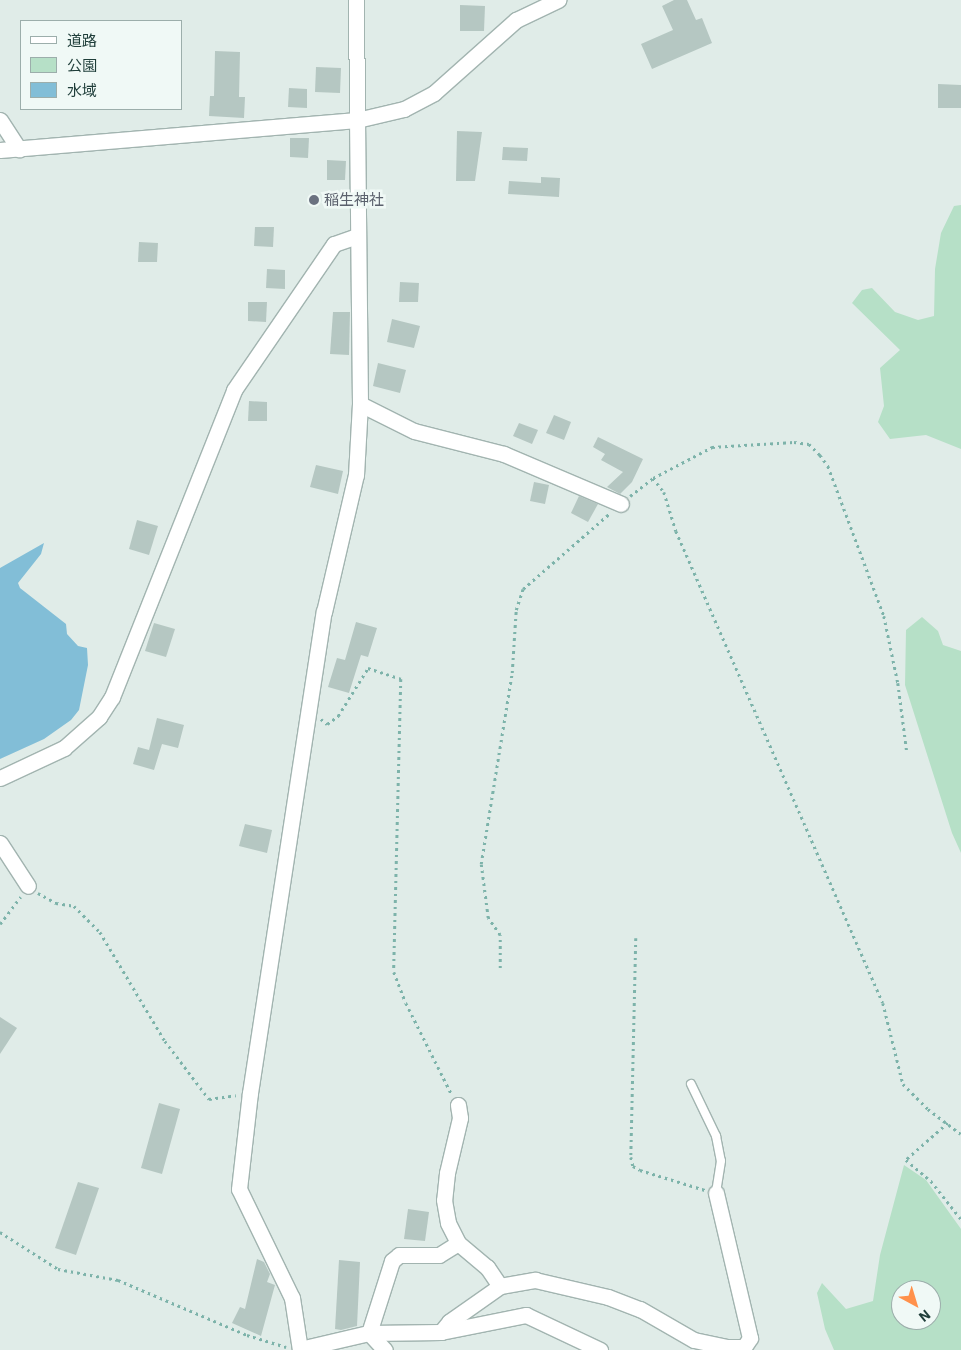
<!DOCTYPE html>
<html>
<head>
<meta charset="utf-8">
<style>
	body { margin:0 }
	#map { position:relative; width:961px; height:1350px; overflow:hidden; background:#e0ece8; font-family:"IBM Plex Sans","Noto Sans JP",sans-serif }
	div>[style] { position:absolute }
	.green>* { inset:0; background:#b6e0c7 }
	.water>* { inset:0; background:#82bed7 }
	.building>* { inset:0; background:#b5c7c2 }
	.path>* { height:2.5px; margin-top:-1.25px; transform-origin:0; background:repeating-linear-gradient(90deg,#7db3aa 0 2.5px,transparent 0 6.5px) }
	.roads { filter:drop-shadow(1px 0 #a2b4b0) drop-shadow(-1px 0 #a2b4b0) drop-shadow(0 1px #a2b4b0) drop-shadow(0 -1px #a2b4b0) }
	.service>* { height:8px; margin:-4px; padding:0 4px; transform-origin:4px; border-radius:4px; background:#fff }
	.minor>* { height:15px; margin:-7.5px; padding:0 7.5px; transform-origin:7.5px; border-radius:7.5px; background:#fff }
	.tertiary>* { height:15px; margin:-7.5px; padding:0 7.5px; transform-origin:7.5px; border-radius:7.5px; background:#fff }
	.dots>* { width:14px; height:14px; translate:-50% -50%; box-sizing:border-box; border:2px solid #f0f9f6; border-radius:50% }
	span { translate:-50% -50%; white-space:nowrap; text-align:center; line-height:1.15; -webkit-text-stroke:5px #f0f9f6; paint-order:stroke }
	.worship-label { font-size:15px; color:#5b616d }
	.left { translate:0 -50%; text-align:left }
	.legend { position:absolute; left:20px; top:20px; width:162px; height:90px; box-sizing:border-box; background:#f0f9f6; border:1px solid #9caeab; margin:0; padding:6px 9px; list-style:none; font-size:15px; color:#1f3e3a }
	.legend li { display:flex; align-items:center; gap:10px; height:25px }
	.legend b { width:25px; border:1px solid #9caeab }
	.north { position:absolute; left:891px; top:1280px; width:50px; height:50px; box-sizing:border-box; background:#f0f9f6; border:1px solid #9caeab; border-radius:50%; rotate:141deg; font-size:14px; font-weight:700; line-height:20px; text-align:center; color:#1f3e3a }
	.north::after { content:''; display:block; margin:auto; width:18px; height:22px; background:#ff914b; clip-path:polygon(50% 0,100% 100%,50% 72%,0 100%) }
</style>
</head>
<body>
<div id="map">
	<div class="green">
		<i style="clip-path:polygon(961px 205px,961px 449px,926px 435px,890px 439px,878px 422px,884px 406px,880px 368px,900px 350px,852px 303px,862px 290px,872px 288px,895px 312px,918px 320px,934px 316px,935px 269px,941px 233px,954px 206px)"></i>
		<i style="clip-path:polygon(922px 617px,938px 631px,943px 645px,961px 651px,961px 853px,952px 833px,905px 685px,906px 630px)"></i>
		<i style="clip-path:polygon(evenodd,904px 1165px,926px 1180px,961px 1229px,961px 1350px,834px 1350px,825px 1329px,817px 1293px,822px 1283px,846px 1309px,873px 1301px,880px 1255px,904px 1165px,901px 1290px,931px 1290px,931px 1320px,901px 1320px,901px 1290px)"></i>
	</div>
	<div class="water">
		<i style="clip-path:polygon(44px 543px,41px 554px,18px 583px,20px 588px,66px 624px,67px 634px,78px 646px,87px 648px,88px 665px,79px 710px,71px 720px,44px 739px,0 759px,0 568px)"></i>
	</div>
	<div class="building">
		<i style="clip-path:polygon(674px 0,687px 0,696px 20px,702px 18px,712px 43px,652px 69px,641px 44px,673px 30px,662px 6px)"></i>
		<i style="clip-path:polygon(460px 5px,485px 6px,484px 31px,460px 31px)"></i>
		<i style="clip-path:polygon(215px 51px,240px 52px,239px 97px,245px 97px,244px 118px,209px 116px,210px 96px,214px 96px)"></i>
		<i style="clip-path:polygon(316px 67px,341px 68px,340px 93px,315px 92px)"></i>
		<i style="clip-path:polygon(938px 84px,961px 85px,961px 108px,938px 108px)"></i>
		<i style="clip-path:polygon(289px 88px,307px 89px,307px 108px,288px 107px)"></i>
		<i style="clip-path:polygon(457px 131px,482px 132px,475px 181px,456px 181px)"></i>
		<i style="clip-path:polygon(290px 138px,309px 138px,308px 158px,290px 157px)"></i>
		<i style="clip-path:polygon(503px 147px,528px 148px,527px 161px,502px 160px)"></i>
		<i style="clip-path:polygon(327px 160px,346px 161px,345px 180px,327px 180px)"></i>
		<i style="clip-path:polygon(541px 177px,560px 178px,559px 197px,508px 194px,509px 181px,541px 183px)"></i>
		<i style="clip-path:polygon(255px 227px,274px 227px,273px 247px,254px 246px)"></i>
		<i style="clip-path:polygon(139px 242px,158px 243px,157px 262px,138px 262px)"></i>
		<i style="clip-path:polygon(267px 269px,285px 270px,285px 289px,266px 288px)"></i>
		<i style="clip-path:polygon(400px 282px,419px 283px,418px 302px,399px 302px)"></i>
		<i style="clip-path:polygon(248px 302px,267px 302px,266px 322px,248px 321px)"></i>
		<i style="clip-path:polygon(333px 312px,350px 312px,349px 355px,330px 354px)"></i>
		<i style="clip-path:polygon(392px 319px,420px 326px,414px 348px,387px 342px)"></i>
		<i style="clip-path:polygon(378px 363px,406px 370px,400px 393px,373px 386px)"></i>
		<i style="clip-path:polygon(249px 401px,267px 402px,267px 421px,248px 421px)"></i>
		<i style="clip-path:polygon(554px 415px,571px 422px,564px 440px,546px 433px)"></i>
		<i style="clip-path:polygon(519px 423px,538px 430px,532px 444px,513px 436px)"></i>
		<i style="clip-path:polygon(598px 437px,643px 459px,632px 482px,620px 494px,607px 487px,623px 472px,601px 460px,605px 454px,593px 447px)"></i>
		<i style="clip-path:polygon(316px 465px,343px 471px,338px 494px,310px 487px)"></i>
		<i style="clip-path:polygon(534px 482px,549px 485px,545px 504px,530px 501px)"></i>
		<i style="clip-path:polygon(579px 496px,598px 504px,588px 522px,571px 513px)"></i>
		<i style="clip-path:polygon(137px 520px,158px 526px,149px 555px,129px 549px)"></i>
		<i style="clip-path:polygon(356px 622px,377px 628px,368px 657px,361px 655px,349px 693px,328px 687px,337px 658px,345px 660px)"></i>
		<i style="clip-path:polygon(154px 623px,175px 629px,166px 657px,145px 651px)"></i>
		<i style="clip-path:polygon(157px 718px,184px 725px,178px 748px,162px 744px,154px 770px,133px 764px,138px 747px,149px 750px)"></i>
		<i style="clip-path:polygon(245px 824px,272px 830px,267px 853px,239px 846px)"></i>
		<i style="clip-path:polygon(0 1017px,17px 1028px,0 1054px)"></i>
		<i style="clip-path:polygon(159px 1103px,180px 1109px,162px 1174px,141px 1168px)"></i>
		<i style="clip-path:polygon(78px 1182px,99px 1188px,76px 1255px,55px 1248px)"></i>
		<i style="clip-path:polygon(408px 1209px,429px 1212px,425px 1241px,404px 1239px)"></i>
		<i style="clip-path:polygon(257px 1259px,264px 1262px,270px 1274px,267px 1282px,275px 1285px,261px 1336px,232px 1323px,240px 1307px,245px 1309px)"></i>
		<i style="clip-path:polygon(339px 1260px,360px 1262px,357px 1326px,341px 1330px,335px 1329px)"></i>
	</div>
	<div class="path">
		<i style="left:653px;top:478px;width:67px;rotate:-27.7deg"></i>
		<i style="left:712px;top:447px;width:82px;rotate:-3.5deg"></i>
		<i style="left:794px;top:442px;width:15px;rotate:8deg"></i>
		<i style="left:809px;top:444px;width:16px;rotate:45deg"></i>
		<i style="left:820px;top:455px;width:14px;rotate:54deg"></i>
		<i style="left:828px;top:466px;width:160px;rotate:69.5deg"></i>
		<i style="left:884px;top:616px;width:68px;rotate:78.2deg"></i>
		<i style="left:898px;top:683px;width:70px;rotate:82.6deg"></i>
		<i style="left:630px;top:496px;width:29px;rotate:-38deg"></i>
		<i style="left:653px;top:478px;width:18px;rotate:52deg"></i>
		<i style="left:664px;top:492px;width:41px;rotate:72.9deg"></i>
		<i style="left:676px;top:531px;width:515px;rotate:66.32deg"></i>
		<i style="left:883px;top:1003px;width:83px;rotate:76.1deg"></i>
		<i style="left:903px;top:1084px;width:35px;rotate:45deg"></i>
		<i style="left:928px;top:1109px;width:41px;rotate:37.1deg"></i>
		<i style="left:321px;top:719px;width:8px;rotate:40deg"></i>
		<i style="left:327px;top:724px;width:14px;rotate:-36deg"></i>
		<i style="left:338px;top:716px;width:57px;rotate:-58deg"></i>
		<i style="left:368px;top:668px;width:35px;rotate:18deg"></i>
		<i style="left:401px;top:679px;width:293px;rotate:91.4deg"></i>
		<i style="left:394px;top:972px;width:33px;rotate:69deg"></i>
		<i style="left:406px;top:1003px;width:103px;rotate:63.4deg"></i>
		<i style="left:38px;top:893px;width:21px;rotate:29deg"></i>
		<i style="left:56px;top:903px;width:18px;rotate:9deg"></i>
		<i style="left:74px;top:906px;width:37px;rotate:45deg"></i>
		<i style="left:100px;top:932px;width:127px;rotate:59.2deg"></i>
		<i style="left:165px;top:1041px;width:73px;rotate:52.8deg"></i>
		<i style="left:209px;top:1099px;width:27px;rotate:-8deg"></i>
		<i style="left:0;top:924px;width:34px;rotate:-53deg"></i>
		<i style="left:636px;top:938px;width:219px;rotate:91.3deg"></i>
		<i style="left:631px;top:1157px;width:9px;rotate:77deg"></i>
		<i style="left:633px;top:1166px;width:8px;rotate:30deg"></i>
		<i style="left:640px;top:1170px;width:68px;rotate:17.1deg"></i>
		<i style="left:500px;top:968px;width:33px;rotate:-90deg"></i>
		<i style="left:500px;top:935px;width:21px;rotate:-125deg"></i>
		<i style="left:488px;top:918px;width:54px;rotate:-97.4deg"></i>
		<i style="left:481px;top:864px;width:193px;rotate:-80.8deg"></i>
		<i style="left:512px;top:673px;width:63px;rotate:-86.4deg"></i>
		<i style="left:516px;top:610px;width:22px;rotate:-72deg"></i>
		<i style="left:523px;top:589px;width:114px;rotate:-41.1deg"></i>
		<i style="left:948px;top:1123px;width:56px;rotate:138.6deg"></i>
		<i style="left:906px;top:1160px;width:33px;rotate:40deg"></i>
		<i style="left:931px;top:1181px;width:48px;rotate:51.7deg"></i>
		<i style="left:0;top:1232px;width:69px;rotate:32.5deg"></i>
		<i style="left:58px;top:1269px;width:61px;rotate:10.4deg"></i>
		<i style="left:118px;top:1280px;width:140px;rotate:23.1deg"></i>
		<i style="left:247px;top:1335px;width:41px;rotate:17.1deg"></i>
	</div>
	<div class="roads">
		<div class="service">
			<i style="left:691px;top:1084px;width:58px;rotate:64.3deg"></i>
			<i style="left:716px;top:1136px;width:25px;rotate:79deg"></i>
			<i style="left:721px;top:1161px;width:32px;rotate:99deg"></i>
		</div>
		<div class="minor">
			<i style="left:356px;top:0;width:120px;rotate:89.5deg"></i>
			<i style="left:0;top:120px;width:35px;rotate:57deg"></i>
			<i style="left:360px;top:404px;width:60px;rotate:26.6deg"></i>
			<i style="left:414px;top:431px;width:93px;rotate:14.3deg"></i>
			<i style="left:504px;top:454px;width:127px;rotate:23.1deg"></i>
			<i style="left:0;top:843px;width:51px;rotate:56.9deg"></i>
			<i style="left:458px;top:1105px;width:13px;rotate:81deg"></i>
			<i style="left:460px;top:1118px;width:57px;rotate:103.3deg"></i>
			<i style="left:447px;top:1173px;width:27px;rotate:96deg"></i>
			<i style="left:444px;top:1200px;width:23px;rotate:80deg"></i>
			<i style="left:448px;top:1223px;width:22px;rotate:63deg"></i>
			<i style="left:458px;top:1243px;width:38px;rotate:40deg"></i>
			<i style="left:487px;top:1267px;width:23px;rotate:56deg"></i>
			<i style="left:441px;top:1332px;width:13px;rotate:-51deg"></i>
			<i style="left:449px;top:1322px;width:62px;rotate:-35.2deg"></i>
			<i style="left:500px;top:1286px;width:36px;rotate:-10deg"></i>
			<i style="left:535px;top:1280px;width:75px;rotate:13.1deg"></i>
			<i style="left:608px;top:1297px;width:34px;rotate:21deg"></i>
			<i style="left:640px;top:1309px;width:62px;rotate:29.9deg"></i>
			<i style="left:694px;top:1340px;width:34px;rotate:12deg"></i>
			<i style="left:727px;top:1347px;width:17px"></i>
			<i style="left:744px;top:1347px;width:11px;rotate:-56deg"></i>
			<i style="left:750px;top:1338px;width:149px;rotate:-103.2deg"></i>
			<i style="left:369px;top:1333px;width:76px;rotate:-72.3deg"></i>
			<i style="left:392px;top:1261px;width:9px;rotate:-41deg"></i>
			<i style="left:399px;top:1255px;width:40px"></i>
			<i style="left:439px;top:1255px;width:22px;rotate:-32deg"></i>
			<i style="left:369px;top:1333px;width:23px;rotate:47deg"></i>
			<i style="left:300px;top:1349px;width:71px;rotate:-13.1deg"></i>
			<i style="left:369px;top:1333px;width:72px;rotate:-0.8deg"></i>
			<i style="left:441px;top:1332px;width:87px;rotate:-11.3deg"></i>
			<i style="left:526px;top:1315px;width:82px;rotate:25.3deg"></i>
		</div>
		<div class="tertiary">
			<i style="left:0;top:150px;width:358px;rotate:-4.8deg"></i>
			<i style="left:357px;top:120px;width:48px;rotate:-13.2deg"></i>
			<i style="left:404px;top:109px;width:34px;rotate:-28deg"></i>
			<i style="left:434px;top:93px;width:110px;rotate:-41.7deg"></i>
			<i style="left:516px;top:20px;width:47px;rotate:-25.5deg"></i>
			<i style="left:0;top:778px;width:71px;rotate:-25.1deg"></i>
			<i style="left:64px;top:748px;width:47px;rotate:-41.5deg"></i>
			<i style="left:99px;top:717px;width:24px;rotate:-57deg"></i>
			<i style="left:112px;top:697px;width:330px;rotate:-68.3deg"></i>
			<i style="left:234px;top:390px;width:177px;rotate:-55.6deg"></i>
			<i style="left:334px;top:244px;width:24px;rotate:-19deg"></i>
			<i style="left:300px;top:1350px;width:53px;rotate:-98.7deg"></i>
			<i style="left:292px;top:1298px;width:121px;rotate:-115.9deg"></i>
			<i style="left:239px;top:1189px;width:97px;rotate:-83.5deg"></i>
			<i style="left:250px;top:1093px;width:487px;rotate:-81.3deg"></i>
			<i style="left:324px;top:612px;width:141px;rotate:-76.9deg"></i>
			<i style="left:356px;top:475px;width:71px;rotate:-86.8deg"></i>
			<i style="left:360px;top:404px;width:284px;rotate:-90.6deg"></i>
		</div>
	</div>
	<div class="dots">
		<i style="left:314px;top:200px;background:#6b7280"></i>
	</div>
	<div class="worship-label">
		<span class="left" style="left:324px;top:200px">稲生神社</span>
	</div>
	<ul class="legend">
	<li><b style="height:6px;background:#fff"></b>道路</li>
	<li><b style="height:14px;background:#b6e0c7"></b>公園</li>
	<li><b style="height:14px;background:#82bed7"></b>水域</li>
	</ul>
	<div class="north">N</div>
</div>
</body>
</html>
